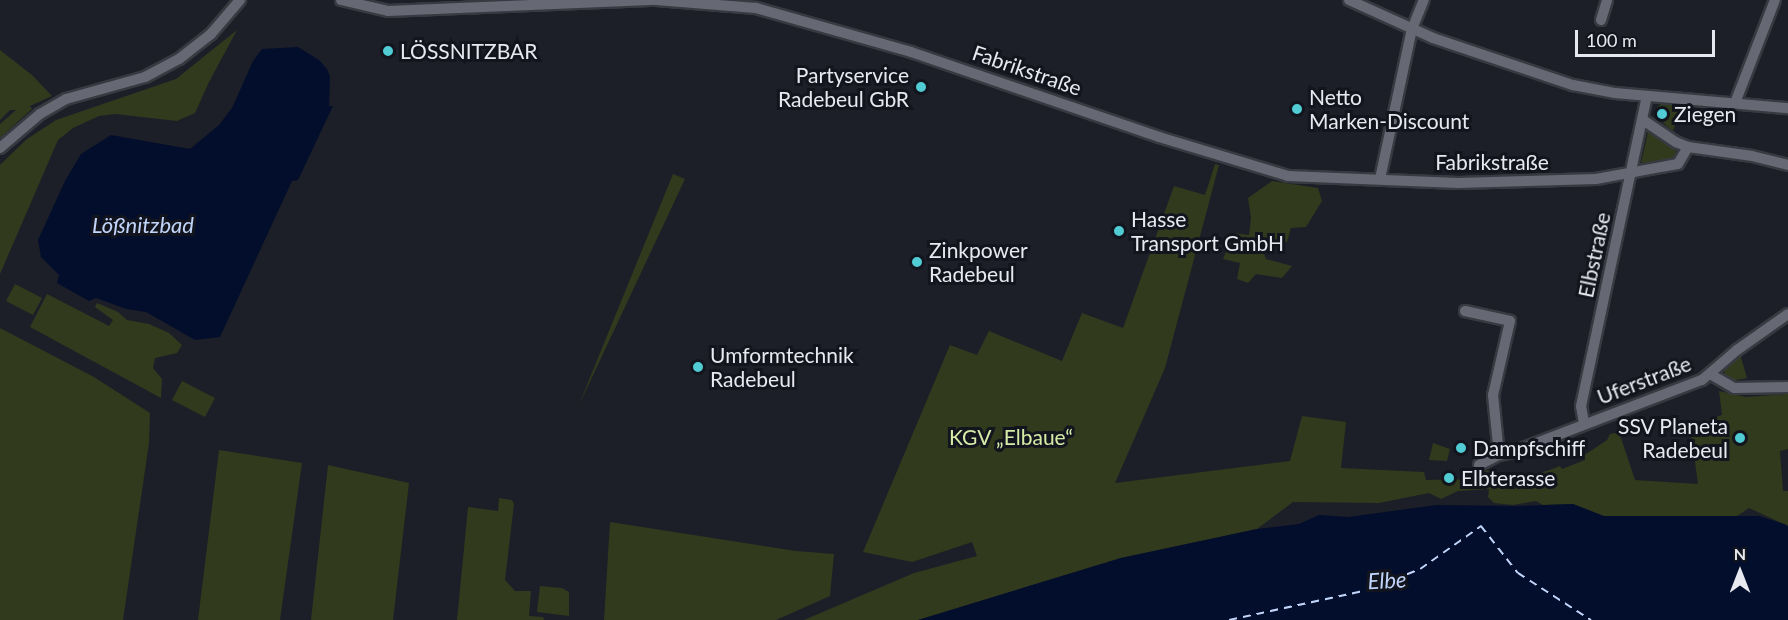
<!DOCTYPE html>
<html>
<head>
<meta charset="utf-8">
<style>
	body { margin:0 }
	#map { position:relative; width:1788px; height:620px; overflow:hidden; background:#1c1f27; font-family:Lato,sans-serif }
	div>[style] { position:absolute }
	.green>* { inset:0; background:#313a1d }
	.water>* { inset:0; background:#030e2c }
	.ferry>* { height:1.5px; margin-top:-0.75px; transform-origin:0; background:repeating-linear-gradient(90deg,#c1d4fa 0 8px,transparent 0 14px) }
	.roads { filter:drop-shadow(2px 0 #383a41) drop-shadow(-2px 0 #383a41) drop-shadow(0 2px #383a41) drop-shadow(0 -2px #383a41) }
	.minor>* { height:10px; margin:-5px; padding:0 5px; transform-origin:5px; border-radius:5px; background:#666974 }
	.dots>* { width:16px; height:16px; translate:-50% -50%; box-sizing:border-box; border:3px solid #13151e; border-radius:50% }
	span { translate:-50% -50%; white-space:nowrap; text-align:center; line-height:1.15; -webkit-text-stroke:6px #13151e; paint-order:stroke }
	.poi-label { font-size:21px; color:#e8e9f0 }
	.left { translate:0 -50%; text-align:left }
	.right { translate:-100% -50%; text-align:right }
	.street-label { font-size:21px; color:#e8e9f0 }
	.park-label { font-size:21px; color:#d5eba6 }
	.water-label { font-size:22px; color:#c1d4fa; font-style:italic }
	.north { position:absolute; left:1710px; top:542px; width:60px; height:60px; -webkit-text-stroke:4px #13151e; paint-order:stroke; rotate:0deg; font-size:16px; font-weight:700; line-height:24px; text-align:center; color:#e8e9f0 }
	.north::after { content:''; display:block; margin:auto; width:21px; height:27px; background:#e8e9f0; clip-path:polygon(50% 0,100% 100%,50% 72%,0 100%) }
	.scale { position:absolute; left:1575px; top:30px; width:140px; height:27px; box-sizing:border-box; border:3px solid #e8e9f0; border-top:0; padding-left:8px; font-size:18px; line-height:21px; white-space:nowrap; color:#e8e9f0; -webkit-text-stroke:4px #13151e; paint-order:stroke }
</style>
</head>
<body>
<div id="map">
	<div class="green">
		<i style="clip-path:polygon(237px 30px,209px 82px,195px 113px,177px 121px,115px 114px,99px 116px,73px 128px,58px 140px,0 274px,0 165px,6px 159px,27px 139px,56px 120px,176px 79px)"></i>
		<i style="clip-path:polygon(0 50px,32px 75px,52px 96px,30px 106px,32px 109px,0 138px,0 124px,16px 110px,10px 110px,0 120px)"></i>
		<i style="clip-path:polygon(1661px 104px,1681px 106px,1673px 131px,1656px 117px,1657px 107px)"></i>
		<i style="clip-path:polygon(1651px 131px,1677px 148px,1674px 159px,1641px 163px,1648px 132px)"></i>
		<i style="clip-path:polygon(1215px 164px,1219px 165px,1165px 368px,1115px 483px,1290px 461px,1302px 416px,1346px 422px,1341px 468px,1424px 472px,1426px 480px,1476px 479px,1478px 472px,1493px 470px,1497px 477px,1509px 478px,1547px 471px,1560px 466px,1562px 469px,1585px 460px,1583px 456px,1607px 440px,1610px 434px,1619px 432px,1635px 480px,1698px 484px,1690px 426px,1722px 415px,1719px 391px,1746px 397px,1788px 394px,1788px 449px,1780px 451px,1783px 491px,1788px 491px,1788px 526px,1749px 508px,1737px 516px,1603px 516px,1573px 504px,1543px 505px,1536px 501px,1513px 505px,1494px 503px,1488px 497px,1489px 489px,1458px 491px,1441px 499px,1429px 493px,1379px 503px,1293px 502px,1257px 529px,1121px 558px,918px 620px,804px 620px,914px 573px,977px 556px,972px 542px,912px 562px,863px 552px,950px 345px,977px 355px,989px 331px,1062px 361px,1082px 313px,1123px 328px,1174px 186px,1205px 195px)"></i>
		<i style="clip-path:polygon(673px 174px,685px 179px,579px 405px,589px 380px)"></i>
		<i style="clip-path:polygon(1272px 181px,1318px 188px,1322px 201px,1306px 227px,1291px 228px,1287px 242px,1268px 238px,1261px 246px,1266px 259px,1292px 266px,1282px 278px,1256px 274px,1248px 283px,1237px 279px,1240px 263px,1223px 259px,1234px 233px,1249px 235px,1251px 218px,1248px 198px)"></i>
		<i style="clip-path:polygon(15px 284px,42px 298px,33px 315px,6px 301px)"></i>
		<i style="clip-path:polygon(47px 294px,109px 326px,113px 320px,95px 307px,97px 303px,118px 312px,127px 320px,149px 324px,169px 333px,182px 345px,177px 353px,155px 358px,153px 368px,162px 379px,161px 398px,30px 327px)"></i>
		<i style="clip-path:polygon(0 328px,94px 377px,150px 413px,149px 443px,123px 620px,0 620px)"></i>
		<i style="clip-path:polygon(1740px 354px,1747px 378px,1731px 381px,1725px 376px,1724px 370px)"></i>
		<i style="clip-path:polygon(182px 381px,215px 398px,205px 417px,172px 400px)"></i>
		<i style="clip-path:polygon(1433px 443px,1450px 449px,1447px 461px,1429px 460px)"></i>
		<i style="clip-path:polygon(219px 450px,302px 463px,280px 620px,198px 620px)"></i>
		<i style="clip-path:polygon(328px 465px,409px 483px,393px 620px,311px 620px)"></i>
		<i style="clip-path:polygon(499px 498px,512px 500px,514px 504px,505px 580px,515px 591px,531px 591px,529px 616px,543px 617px,544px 620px,457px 620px,468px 507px,498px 511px)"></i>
		<i style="clip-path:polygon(610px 522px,796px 551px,834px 554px,830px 596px,776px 620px,604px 620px)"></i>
		<i style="clip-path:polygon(540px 586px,562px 588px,569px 592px,569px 616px,537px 612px)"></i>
	</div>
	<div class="water">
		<i style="clip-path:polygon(298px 47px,319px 60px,327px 69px,330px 77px,329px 106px,333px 106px,298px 180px,292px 181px,220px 337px,195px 340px,146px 312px,126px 309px,96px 298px,89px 301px,57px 283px,59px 275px,41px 257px,38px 240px,65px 181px,81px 154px,111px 135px,190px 149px,219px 125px,232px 108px,253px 61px,262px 49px)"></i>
		<i style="clip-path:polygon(1573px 504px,1604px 516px,1759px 516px,1784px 524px,1788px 526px,1788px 620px,918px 620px,1121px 558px,1257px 529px,1299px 524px,1319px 515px,1348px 517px,1437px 505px,1519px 506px)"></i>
	</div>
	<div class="ferry">
		<i style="left:1229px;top:620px;width:142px;rotate:-12.2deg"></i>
		<i style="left:1368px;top:590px;width:56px;rotate:-22deg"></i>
		<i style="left:1420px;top:569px;width:75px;rotate:-35.2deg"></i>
		<i style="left:1481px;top:526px;width:60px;rotate:51.8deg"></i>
		<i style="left:1518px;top:573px;width:87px;rotate:32.8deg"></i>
	</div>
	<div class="roads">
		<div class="minor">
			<i style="left:341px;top:0;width:48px;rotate:13.2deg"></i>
			<i style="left:388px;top:11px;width:268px;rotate:-2.4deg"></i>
			<i style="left:656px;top:0;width:100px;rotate:4.6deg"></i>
			<i style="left:756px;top:8px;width:161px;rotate:15.8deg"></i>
			<i style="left:911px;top:52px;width:262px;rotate:18.9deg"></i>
			<i style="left:1159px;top:137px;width:135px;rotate:16.8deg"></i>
			<i style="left:1288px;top:176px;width:170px;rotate:2.4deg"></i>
			<i style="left:1458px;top:183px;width:138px;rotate:-1.7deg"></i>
			<i style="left:1596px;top:179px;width:83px;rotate:-10.4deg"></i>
			<i style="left:1678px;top:164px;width:20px;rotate:-60deg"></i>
			<i style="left:1349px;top:0;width:92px;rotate:24.3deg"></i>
			<i style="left:1433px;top:38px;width:148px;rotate:18.6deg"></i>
			<i style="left:1573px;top:85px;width:43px;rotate:10.8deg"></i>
			<i style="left:1615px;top:93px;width:174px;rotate:5deg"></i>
			<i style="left:1601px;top:20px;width:21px;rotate:-73deg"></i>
			<i style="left:1735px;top:103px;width:110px;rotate:-68.8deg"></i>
			<i style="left:1643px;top:120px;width:40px;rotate:34deg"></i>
			<i style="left:1676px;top:142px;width:13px;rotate:23deg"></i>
			<i style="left:1688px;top:147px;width:65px;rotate:8deg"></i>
			<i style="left:1752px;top:156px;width:37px;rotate:14deg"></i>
			<i style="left:0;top:148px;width:52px;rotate:-40.4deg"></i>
			<i style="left:40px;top:114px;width:30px;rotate:-30deg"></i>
			<i style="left:66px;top:99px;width:82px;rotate:-15.6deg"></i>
			<i style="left:145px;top:77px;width:38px;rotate:-28deg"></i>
			<i style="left:179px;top:59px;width:41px;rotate:-38deg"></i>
			<i style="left:211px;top:34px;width:45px;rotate:-49.5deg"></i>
			<i style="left:1380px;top:179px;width:153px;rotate:-78deg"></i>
			<i style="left:1412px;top:29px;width:31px;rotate:-68deg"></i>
			<i style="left:1465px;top:311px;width:46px;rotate:12.5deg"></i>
			<i style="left:1510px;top:321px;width:76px;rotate:102.9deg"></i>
			<i style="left:1493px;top:395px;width:60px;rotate:84.3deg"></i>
			<i style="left:1710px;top:374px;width:28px;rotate:30deg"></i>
			<i style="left:1734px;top:388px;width:54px;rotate:-1.1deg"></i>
			<i style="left:1584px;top:423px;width:17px;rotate:-100deg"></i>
			<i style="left:1581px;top:406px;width:317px;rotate:-78deg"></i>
			<i style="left:1479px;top:465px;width:22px;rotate:-27deg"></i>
			<i style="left:1499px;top:455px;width:14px;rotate:-12deg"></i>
			<i style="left:1513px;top:452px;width:202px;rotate:-20.9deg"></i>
			<i style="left:1702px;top:380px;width:46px;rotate:-40.6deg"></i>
			<i style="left:1737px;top:350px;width:62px;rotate:-35.2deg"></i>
		</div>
	</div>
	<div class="dots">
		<i style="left:388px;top:51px;background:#51ccd4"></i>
		<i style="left:921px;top:87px;background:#51ccd4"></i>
		<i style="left:1297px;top:109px;background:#51ccd4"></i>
		<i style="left:1662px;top:114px;background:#51ccd4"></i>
		<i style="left:1119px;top:231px;background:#51ccd4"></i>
		<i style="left:917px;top:262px;background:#51ccd4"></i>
		<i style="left:698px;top:367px;background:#51ccd4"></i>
		<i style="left:1740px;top:438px;background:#51ccd4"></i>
		<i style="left:1461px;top:448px;background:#51ccd4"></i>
		<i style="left:1449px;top:478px;background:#51ccd4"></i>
	</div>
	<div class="poi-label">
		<span class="left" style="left:400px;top:51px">LÖSSNITZBAR</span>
		<span class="right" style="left:909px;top:87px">Partyservice<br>Radebeul GbR</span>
		<span class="left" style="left:1309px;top:109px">Netto<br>Marken-Discount</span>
		<span class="left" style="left:1674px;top:114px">Ziegen</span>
		<span class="left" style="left:1131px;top:231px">Hasse<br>Transport GmbH</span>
		<span class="left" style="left:929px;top:262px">Zinkpower<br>Radebeul</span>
		<span class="left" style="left:710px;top:367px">Umformtechnik<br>Radebeul</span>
		<span class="right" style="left:1728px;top:438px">SSV Planeta<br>Radebeul</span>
		<span class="left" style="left:1473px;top:448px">Dampfschiff</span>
		<span class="left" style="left:1461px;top:478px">Elbterasse</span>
	</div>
	<div class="street-label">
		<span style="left:1027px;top:70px;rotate:19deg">Fabrikstraße</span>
		<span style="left:1492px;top:162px">Fabrikstraße</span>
		<span style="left:1594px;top:255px;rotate:-78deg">Elbstraße</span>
		<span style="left:1644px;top:380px;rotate:-21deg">Uferstraße</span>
	</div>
	<div class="park-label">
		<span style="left:1011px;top:437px">KGV „Elbaue“</span>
	</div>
	<div class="water-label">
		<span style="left:143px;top:225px">Lößnitzbad</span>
		<span style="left:1387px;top:580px;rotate:-3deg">Elbe</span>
	</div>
	<div class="north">N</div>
	<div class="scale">100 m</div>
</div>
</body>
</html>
